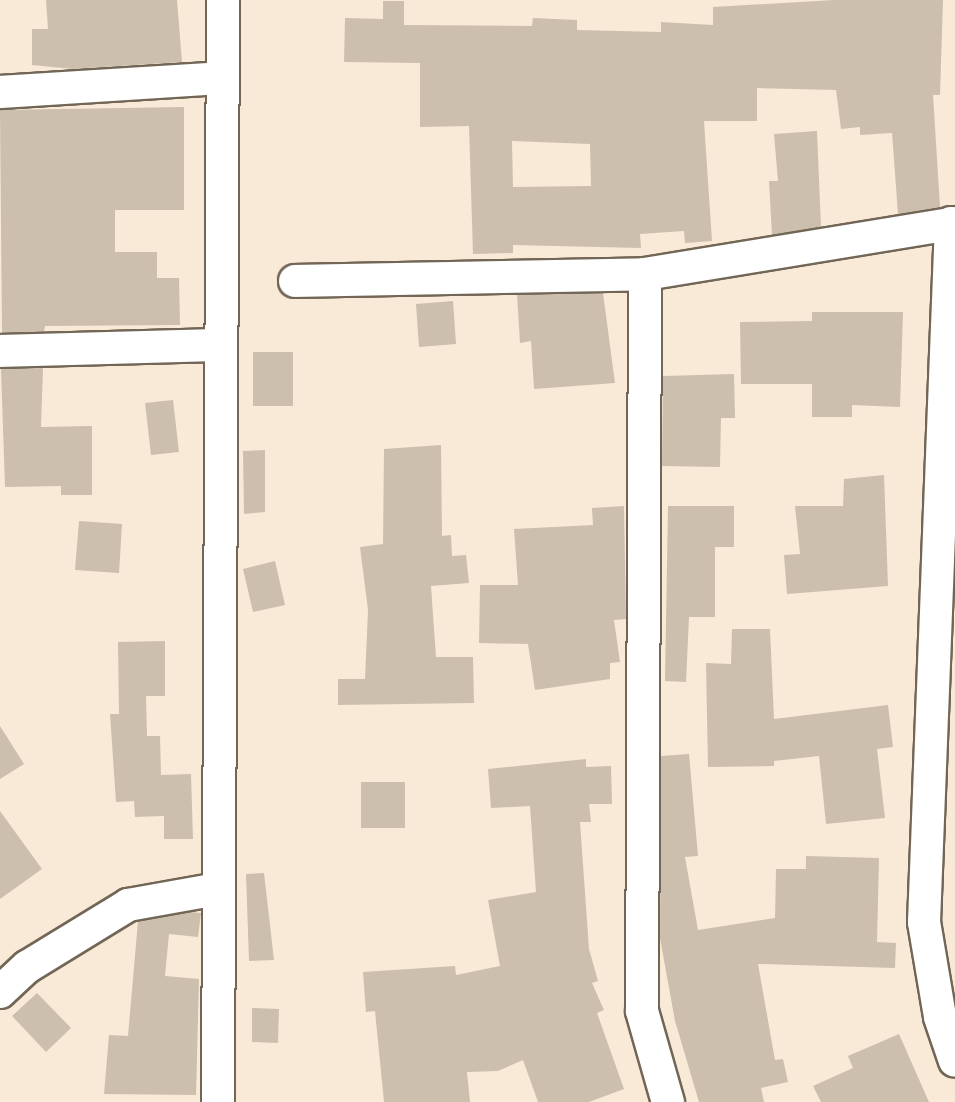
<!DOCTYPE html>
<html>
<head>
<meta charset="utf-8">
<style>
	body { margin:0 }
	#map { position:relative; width:955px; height:1102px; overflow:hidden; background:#f8ead7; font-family:"Golos Text",sans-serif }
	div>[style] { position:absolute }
	.building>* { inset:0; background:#ccbfad }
	.roads { filter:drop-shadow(2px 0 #726656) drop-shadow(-2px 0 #726656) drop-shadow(0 2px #726656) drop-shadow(0 -2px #726656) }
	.minor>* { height:32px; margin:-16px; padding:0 16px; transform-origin:16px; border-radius:16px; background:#fff }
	span { translate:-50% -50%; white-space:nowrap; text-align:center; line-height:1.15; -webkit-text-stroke:4.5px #fff; paint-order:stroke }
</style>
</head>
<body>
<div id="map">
	<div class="building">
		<i style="clip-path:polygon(46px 0,177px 0,182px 62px,73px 69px,32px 65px,32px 29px,48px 29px)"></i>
		<i style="clip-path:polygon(evenodd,834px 0,943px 0,940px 95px,933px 95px,940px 207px,898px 214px,892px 133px,860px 135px,860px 127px,841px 129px,836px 90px,757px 88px,757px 121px,704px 121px,712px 241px,685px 243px,684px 231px,640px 234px,641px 248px,513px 245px,513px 253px,473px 254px,469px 126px,420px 127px,420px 63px,344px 62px,345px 18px,383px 19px,383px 1px,404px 1px,404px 25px,532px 26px,533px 18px,577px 20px,577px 30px,661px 32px,661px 22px,713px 25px,713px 7px,834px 0,512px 141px,590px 144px,591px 186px,513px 187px,512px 141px)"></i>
		<i style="clip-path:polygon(184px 107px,184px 210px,115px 210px,115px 252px,157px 252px,157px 278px,179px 278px,180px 325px,45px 326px,44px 332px,2px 333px,0 110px)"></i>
		<i style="clip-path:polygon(817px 131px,821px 227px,772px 235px,769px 181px,778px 181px,774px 134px)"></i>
		<i style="clip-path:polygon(603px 293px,615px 383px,534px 389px,531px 341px,520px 343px,517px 295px)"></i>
		<i style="clip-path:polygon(453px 301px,456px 344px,419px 347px,416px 304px)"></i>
		<i style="clip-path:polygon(812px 312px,903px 312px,900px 407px,852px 405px,852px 417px,812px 417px,812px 384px,741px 384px,740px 322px,812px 321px)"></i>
		<i style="clip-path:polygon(253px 352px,293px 352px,293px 406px,253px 406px)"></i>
		<i style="clip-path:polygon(43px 368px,41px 427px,92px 426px,92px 495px,61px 495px,61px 486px,5px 487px,1px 369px)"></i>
		<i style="clip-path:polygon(734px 374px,735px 418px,721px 418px,720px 467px,662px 466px,663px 376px)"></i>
		<i style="clip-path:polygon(173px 400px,179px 452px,151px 455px,145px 403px)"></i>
		<i style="clip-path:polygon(441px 445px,442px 536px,451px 535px,452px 556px,466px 555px,469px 583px,431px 586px,436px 657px,473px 657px,474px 703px,338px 705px,338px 679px,365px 679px,368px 610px,360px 547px,383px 544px,384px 449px)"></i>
		<i style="clip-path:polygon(265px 450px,265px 512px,244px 514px,243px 451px)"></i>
		<i style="clip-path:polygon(884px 475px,888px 586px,787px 594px,784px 555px,800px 554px,795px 506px,843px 506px,844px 479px)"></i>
		<i style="clip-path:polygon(624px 506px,626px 619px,614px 620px,620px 662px,610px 663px,610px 679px,535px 690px,528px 644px,479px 643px,480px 585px,518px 585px,514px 529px,593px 525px,592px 508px)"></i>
		<i style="clip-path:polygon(668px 506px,734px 506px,734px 547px,715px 547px,715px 617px,689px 617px,686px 682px,665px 681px)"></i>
		<i style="clip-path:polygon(79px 521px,122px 524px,119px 573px,75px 570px)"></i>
		<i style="clip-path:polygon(275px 561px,285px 605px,253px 612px,243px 569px)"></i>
		<i style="clip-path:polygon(732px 629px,770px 629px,774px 719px,888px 705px,893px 747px,877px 749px,885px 818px,826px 824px,819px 756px,774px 761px,774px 766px,708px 767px,706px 663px,731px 664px)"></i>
		<i style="clip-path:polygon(165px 641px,165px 696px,146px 696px,147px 736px,160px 736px,161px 775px,191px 774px,193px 839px,164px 839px,164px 816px,135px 817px,134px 801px,116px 802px,110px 714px,119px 714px,118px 642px)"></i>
		<i style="clip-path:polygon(0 726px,24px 764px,0 779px)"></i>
		<i style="clip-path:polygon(689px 754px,698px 856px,685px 857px,698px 930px,775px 918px,776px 869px,806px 869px,806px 856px,879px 858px,877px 942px,896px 943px,895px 968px,758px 964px,775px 1060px,783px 1059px,788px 1082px,761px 1088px,764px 1102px,699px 1102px,675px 1021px,660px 938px,661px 756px)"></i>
		<i style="clip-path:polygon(586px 759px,586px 767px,611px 766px,612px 804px,589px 804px,591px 822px,580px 822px,589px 949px,598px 981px,592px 983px,604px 1010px,597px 1013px,624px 1089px,589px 1102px,538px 1102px,523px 1060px,498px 1071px,467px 1072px,470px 1102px,384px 1102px,375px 1011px,366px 1012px,363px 972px,455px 966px,456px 975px,500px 966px,488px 900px,536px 892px,530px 806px,491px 808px,488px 769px)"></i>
		<i style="clip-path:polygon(361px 782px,405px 782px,405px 828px,361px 828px)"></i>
		<i style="clip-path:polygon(0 811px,42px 869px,0 899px)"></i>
		<i style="clip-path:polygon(264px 873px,274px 960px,249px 961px,246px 874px)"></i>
		<i style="clip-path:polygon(190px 912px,201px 913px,198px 937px,169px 934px,165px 976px,199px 979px,196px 1095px,104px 1094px,109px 1035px,128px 1036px,138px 921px)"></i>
		<i style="clip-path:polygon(37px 993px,71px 1028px,46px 1052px,12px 1016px)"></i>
		<i style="clip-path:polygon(252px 1008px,279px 1009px,278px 1043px,252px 1042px)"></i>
		<i style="clip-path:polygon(899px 1034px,929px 1102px,821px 1102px,813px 1086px,853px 1068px,848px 1056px)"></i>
	</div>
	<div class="roads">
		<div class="minor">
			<i style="left:0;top:92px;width:221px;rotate:-3.6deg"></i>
			<i style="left:951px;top:223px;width:700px;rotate:92.21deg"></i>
			<i style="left:924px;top:922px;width:96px;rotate:80.4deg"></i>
			<i style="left:940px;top:1017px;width:46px;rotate:71.2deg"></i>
			<i style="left:645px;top:274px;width:737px;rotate:90.23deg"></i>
			<i style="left:642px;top:1011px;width:95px;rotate:74.1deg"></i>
			<i style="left:295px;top:281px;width:350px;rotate:-1.1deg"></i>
			<i style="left:645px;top:274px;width:314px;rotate:-9.3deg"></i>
			<i style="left:0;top:351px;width:220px;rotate:-1.6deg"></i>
			<i style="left:0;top:992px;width:37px;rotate:-43deg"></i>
			<i style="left:27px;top:967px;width:119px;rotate:-31.5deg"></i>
			<i style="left:128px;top:905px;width:91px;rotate:-10.1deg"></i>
			<i style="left:218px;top:1102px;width:1102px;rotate:-89.74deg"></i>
		</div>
	</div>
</div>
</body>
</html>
